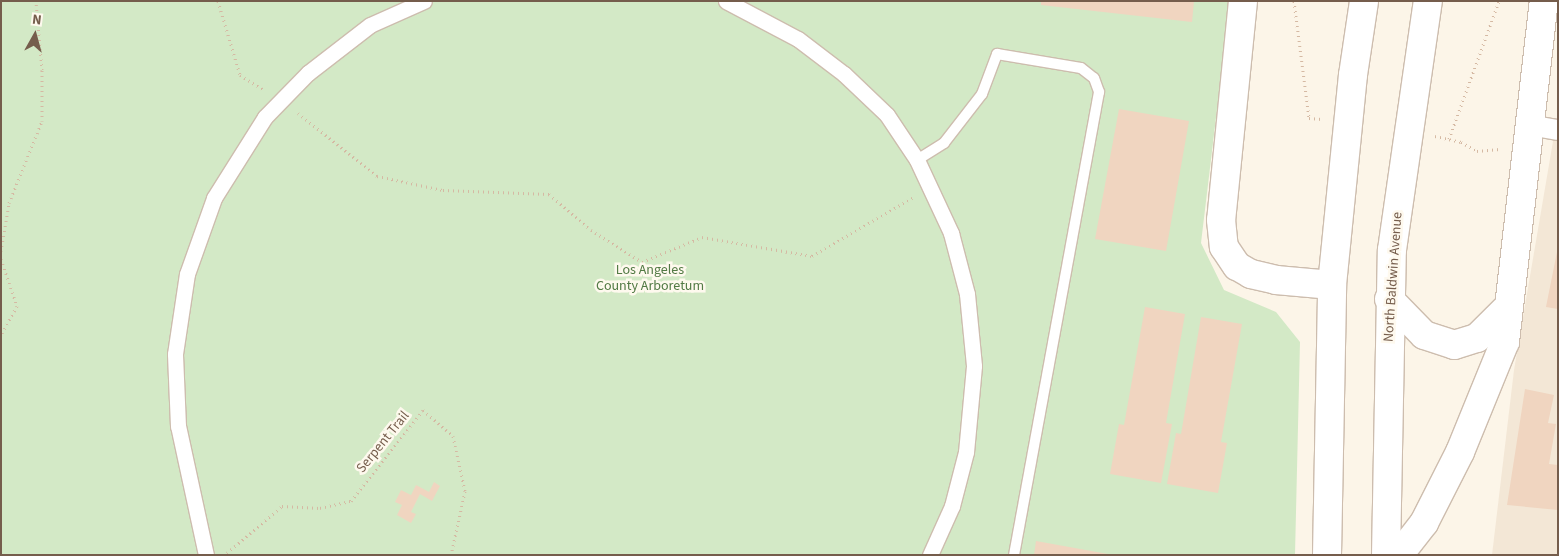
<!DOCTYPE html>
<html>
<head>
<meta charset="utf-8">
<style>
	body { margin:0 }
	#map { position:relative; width:1559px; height:556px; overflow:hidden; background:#fcf5e8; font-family:"Source Sans 3",sans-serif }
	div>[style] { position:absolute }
	.residential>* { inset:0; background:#f3e7d6 }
	.green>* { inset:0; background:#d3e9c6 }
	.building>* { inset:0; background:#f0d5c0 }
	.path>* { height:3px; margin-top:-1.5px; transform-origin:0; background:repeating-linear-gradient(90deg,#d5b9a3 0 1px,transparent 0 5px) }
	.roads { filter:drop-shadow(1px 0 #cdbdae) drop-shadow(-1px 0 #cdbdae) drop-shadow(0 1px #cdbdae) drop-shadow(0 -1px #cdbdae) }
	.service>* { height:10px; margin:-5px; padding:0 5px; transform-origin:5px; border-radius:5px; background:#fff }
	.pedestrian>* { height:15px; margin:-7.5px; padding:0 7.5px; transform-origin:7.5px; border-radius:7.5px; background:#fff }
	.minor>* { height:20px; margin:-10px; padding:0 10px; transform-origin:10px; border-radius:10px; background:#fff }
	.secondary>* { height:28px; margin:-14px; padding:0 14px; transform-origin:14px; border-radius:14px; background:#fff }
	span { translate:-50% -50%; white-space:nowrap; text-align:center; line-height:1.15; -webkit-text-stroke:5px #fef9ee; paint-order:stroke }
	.park-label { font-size:14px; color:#527a44 }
	.street-label { font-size:14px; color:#755d4c }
	.frame { position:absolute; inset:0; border:2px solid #755d4c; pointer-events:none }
	.north { position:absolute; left:10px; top:10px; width:50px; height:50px; -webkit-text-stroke:4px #fef9ee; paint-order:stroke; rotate:7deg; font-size:14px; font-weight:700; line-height:20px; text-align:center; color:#755d4c }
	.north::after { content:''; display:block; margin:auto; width:18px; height:22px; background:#755d4c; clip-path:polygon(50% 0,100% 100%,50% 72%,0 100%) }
</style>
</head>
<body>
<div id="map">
	<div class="residential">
		<i style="clip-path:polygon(1558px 112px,1558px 555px,1492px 555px,1514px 370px)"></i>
	</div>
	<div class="green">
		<i style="clip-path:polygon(1px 1px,1230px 1px,1201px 243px,1224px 290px,1276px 312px,1300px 342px,1295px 555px,1px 555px)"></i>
	</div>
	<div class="building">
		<i style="clip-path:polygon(1041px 1px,1194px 1px,1192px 22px,1041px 5px)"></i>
		<i style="clip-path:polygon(1119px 109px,1189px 121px,1166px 251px,1095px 239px)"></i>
		<i style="clip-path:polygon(1558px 247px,1558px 309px,1546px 307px)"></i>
		<i style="clip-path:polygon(1145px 307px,1185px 314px,1166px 423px,1172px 424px,1161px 483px,1110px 474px,1119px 424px,1124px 425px)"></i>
		<i style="clip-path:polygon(1201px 317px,1242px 324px,1221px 442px,1227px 443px,1218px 493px,1167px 484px,1176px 433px,1181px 434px)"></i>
		<i style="clip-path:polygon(1525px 389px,1554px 395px,1548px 423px,1556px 424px,1549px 464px,1558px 465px,1558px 510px,1507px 505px)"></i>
		<i style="clip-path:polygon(434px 482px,440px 486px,432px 501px,420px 494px,411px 512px,416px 514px,411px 523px,397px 515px,402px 505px,395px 502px,401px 490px,411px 495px,416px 485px,429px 492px)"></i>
		<i style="clip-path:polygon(1036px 541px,1108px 554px,1108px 555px,1034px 555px)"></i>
	</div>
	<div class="path">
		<i style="left:218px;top:1px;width:77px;rotate:73.4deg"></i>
		<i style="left:240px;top:75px;width:28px;rotate:32deg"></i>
		<i style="left:1294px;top:1px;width:118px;rotate:82.7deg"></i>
		<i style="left:1309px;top:118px;width:13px;rotate:4deg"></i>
		<i style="left:298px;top:113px;width:101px;rotate:38.6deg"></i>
		<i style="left:377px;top:176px;width:67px;rotate:12deg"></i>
		<i style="left:443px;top:190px;width:106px;rotate:2.2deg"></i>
		<i style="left:549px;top:194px;width:55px;rotate:40.6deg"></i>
		<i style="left:591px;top:230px;width:60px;rotate:32.1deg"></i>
		<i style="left:642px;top:262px;width:65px;rotate:-22.6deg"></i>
		<i style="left:702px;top:237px;width:112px;rotate:9.8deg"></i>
		<i style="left:812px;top:256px;width:116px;rotate:-30.1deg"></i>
		<i style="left:1435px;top:136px;width:27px;rotate:13deg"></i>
		<i style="left:1461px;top:142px;width:18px;rotate:29deg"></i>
		<i style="left:1477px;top:151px;width:23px;rotate:-5deg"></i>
		<i style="left:1449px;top:139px;width:147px;rotate:-70.1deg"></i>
		<i style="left:1px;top:251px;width:49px;rotate:-80.5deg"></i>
		<i style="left:9px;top:203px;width:88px;rotate:-68.1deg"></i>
		<i style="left:42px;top:121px;width:51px;rotate:-90deg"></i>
		<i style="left:42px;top:70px;width:69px;rotate:-95deg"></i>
		<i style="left:1px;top:259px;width:50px;rotate:71.2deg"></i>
		<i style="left:17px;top:306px;width:33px;rotate:119deg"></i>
		<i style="left:227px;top:553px;width:72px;rotate:-40.5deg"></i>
		<i style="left:282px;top:506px;width:38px;rotate:3deg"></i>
		<i style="left:320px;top:508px;width:32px;rotate:-13deg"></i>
		<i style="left:351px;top:501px;width:116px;rotate:-51.6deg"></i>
		<i style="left:423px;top:410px;width:40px;rotate:41deg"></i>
		<i style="left:453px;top:436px;width:56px;rotate:77.7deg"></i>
		<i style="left:465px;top:491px;width:66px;rotate:102.3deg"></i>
	</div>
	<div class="roads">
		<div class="service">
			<i style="left:917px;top:160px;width:32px;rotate:-32deg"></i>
			<i style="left:944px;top:143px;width:62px;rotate:-52.2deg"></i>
			<i style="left:982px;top:94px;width:43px;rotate:-69.4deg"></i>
			<i style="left:997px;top:54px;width:85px;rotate:9.5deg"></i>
			<i style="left:1081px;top:68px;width:16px;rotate:38deg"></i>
			<i style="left:1094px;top:78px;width:15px;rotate:70deg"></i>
			<i style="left:1099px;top:92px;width:471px;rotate:100.4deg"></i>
		</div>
		<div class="pedestrian">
			<i style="left:726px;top:1px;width:81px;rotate:27.8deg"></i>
			<i style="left:798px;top:39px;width:58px;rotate:37.3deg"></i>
			<i style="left:844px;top:74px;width:59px;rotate:43.6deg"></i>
			<i style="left:887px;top:115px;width:54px;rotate:56.3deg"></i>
			<i style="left:917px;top:160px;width:81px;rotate:65deg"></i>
			<i style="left:951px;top:233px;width:63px;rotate:75.3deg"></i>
			<i style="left:967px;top:294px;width:72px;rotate:84.4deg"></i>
			<i style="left:974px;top:366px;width:86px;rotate:95.3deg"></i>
			<i style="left:966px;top:452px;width:56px;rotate:104.5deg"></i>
			<i style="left:952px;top:506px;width:54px;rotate:114.2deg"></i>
			<i style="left:206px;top:555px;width:132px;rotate:-102.2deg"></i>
			<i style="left:178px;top:426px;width:72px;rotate:-92.4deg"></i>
			<i style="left:175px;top:354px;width:81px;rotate:-81.5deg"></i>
			<i style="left:187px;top:274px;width:81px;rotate:-70.4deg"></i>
			<i style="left:214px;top:198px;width:96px;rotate:-57.8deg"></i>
			<i style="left:265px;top:117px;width:62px;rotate:-45.7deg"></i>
			<i style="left:308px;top:73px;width:78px;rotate:-37.7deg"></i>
			<i style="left:370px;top:25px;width:59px;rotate:-24deg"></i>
		</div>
		<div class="minor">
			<i style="left:1529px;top:125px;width:29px;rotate:10deg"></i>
		</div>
		<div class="secondary">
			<i style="left:1243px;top:1px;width:220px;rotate:95.7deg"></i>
			<i style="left:1221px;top:220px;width:27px;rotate:84deg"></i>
			<i style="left:1224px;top:247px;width:23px;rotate:56deg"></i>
			<i style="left:1237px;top:266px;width:16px;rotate:30deg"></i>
			<i style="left:1251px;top:274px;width:26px;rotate:13deg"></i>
			<i style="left:1276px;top:280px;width:56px;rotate:5.1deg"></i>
			<i style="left:1389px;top:299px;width:50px;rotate:45.8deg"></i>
			<i style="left:1424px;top:335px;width:32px;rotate:18deg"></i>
			<i style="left:1454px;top:345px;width:24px;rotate:-17deg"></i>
			<i style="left:1477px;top:338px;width:42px;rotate:-45deg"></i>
			<i style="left:1327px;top:555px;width:270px;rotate:-88.9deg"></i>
			<i style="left:1332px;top:285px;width:211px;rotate:-84.3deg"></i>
			<i style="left:1353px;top:75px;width:75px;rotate:-81.5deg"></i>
			<i style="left:1386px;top:555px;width:305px;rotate:-88.9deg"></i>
			<i style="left:1392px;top:250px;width:252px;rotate:-81.8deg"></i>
			<i style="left:1399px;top:555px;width:41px;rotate:-52deg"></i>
			<i style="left:1424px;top:523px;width:80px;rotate:-63.1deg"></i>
			<i style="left:1460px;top:452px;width:119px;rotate:-67.8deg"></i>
			<i style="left:1505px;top:342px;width:343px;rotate:-83.5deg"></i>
		</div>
	</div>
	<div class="park-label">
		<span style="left:650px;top:278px">Los Angeles<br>County Arboretum</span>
	</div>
	<div class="street-label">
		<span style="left:1393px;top:277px;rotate:-86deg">North Baldwin Avenue</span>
		<span style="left:383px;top:442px;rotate:-51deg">Serpent Trail</span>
	</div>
	<div class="frame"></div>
	<div class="north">N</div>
</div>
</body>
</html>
